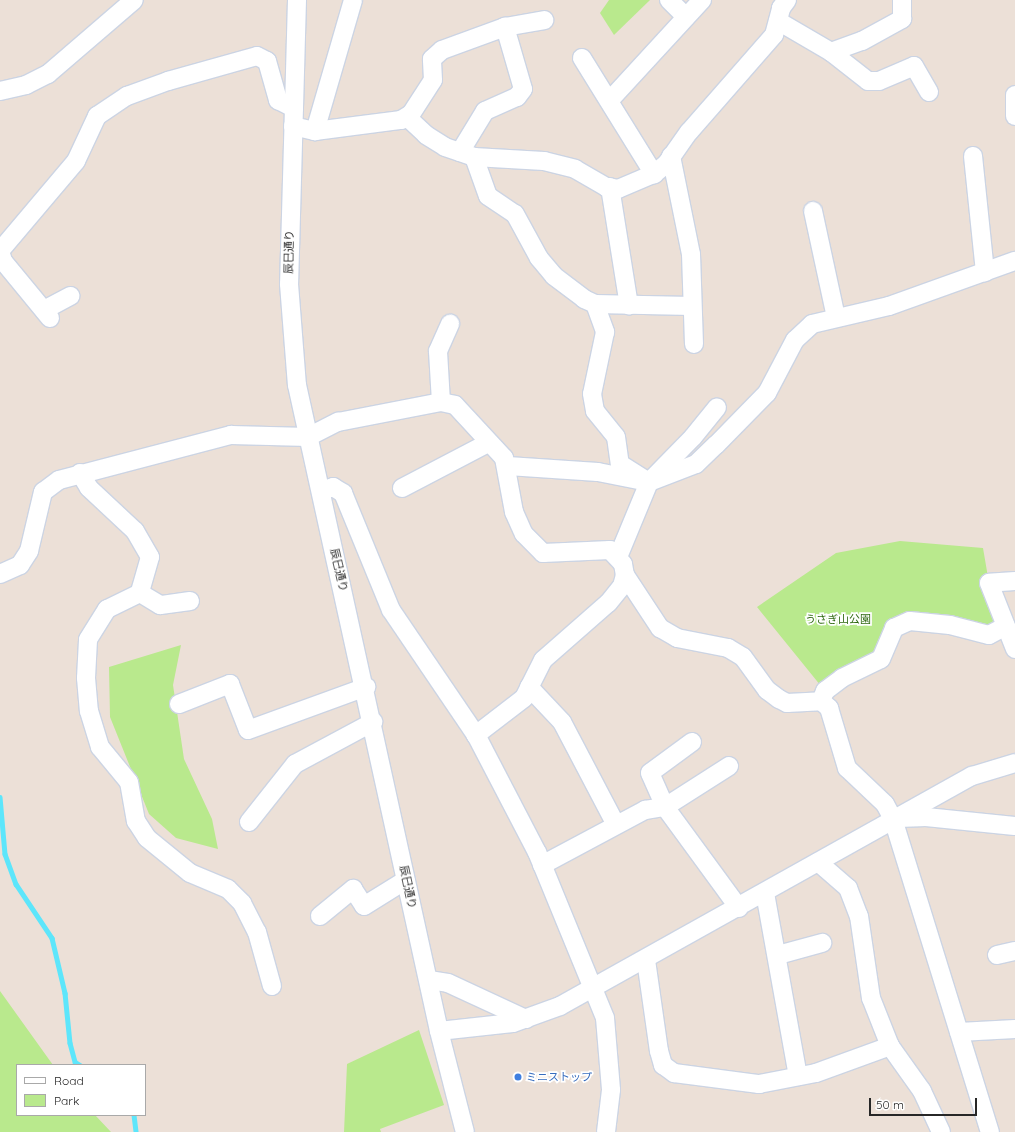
<!DOCTYPE html>
<html>
<head>
<meta charset="utf-8">
<style>
	body { margin:0 }
	#map { position:relative; width:1015px; height:1132px; overflow:hidden; background:#ece0d7; font-family:Quicksand,"Noto Sans JP",sans-serif }
	div>[style] { position:absolute }
	.green>* { inset:0; background:#b9e98d }
	.stream>* { height:4.5px; margin:-2.25px; padding:0 2.25px; transform-origin:2.25px; border-radius:2.25px; background:#5de6fb }
	.roads { filter:drop-shadow(1px 0 #ccd4e3) drop-shadow(-1px 0 #ccd4e3) drop-shadow(0 1px #ccd4e3) drop-shadow(0 -1px #ccd4e3) }
	.minor>* { height:18px; margin:-9px; padding:0 9px; transform-origin:9px; border-radius:9px; background:#fff }
	.dots>* { width:11px; height:11px; translate:-50% -50%; box-sizing:border-box; border:2px solid #fff; border-radius:50% }
	span { translate:-50% -50%; white-space:nowrap; text-align:center; line-height:1.15; -webkit-text-stroke:3.5px #fff; paint-order:stroke }
	.street-label { font-size:11px; color:#272727 }
	.park-label { font-size:11px; color:#306a12 }
	.shop-label { font-size:11px; color:#366cbe }
	.left { translate:0 -50%; text-align:left }
	.legend { position:absolute; left:16px; top:1064px; width:130px; height:52px; box-sizing:border-box; background:#fff; border:1px solid #a9a9a9; margin:0; padding:5px 7px; list-style:none; font-size:12px; color:#272727 }
	.legend li { display:flex; align-items:center; gap:8px; height:20px }
	.legend b { width:20px; border:1px solid #a9a9a9 }
	.scale { position:absolute; left:869px; top:1098px; width:108px; height:18px; box-sizing:border-box; border:2px solid #272727; border-top:0; padding-left:5px; font-size:12px; line-height:14px; white-space:nowrap; color:#272727; -webkit-text-stroke:3px #fff; paint-order:stroke }
</style>
</head>
<body>
<div id="map">
	<div class="green">
		<i style="clip-path:polygon(609px 0,650px 0,614px 35px,600px 13px)"></i>
		<i style="clip-path:polygon(900px 541px,983px 548px,989px 583px,1006px 626px,989px 635px,910px 621px,881px 659px,825px 691px,757px 607px,836px 553px)"></i>
		<i style="clip-path:polygon(181px 645px,173px 685px,184px 759px,212px 819px,218px 849px,176px 838px,149px 814px,110px 717px,109px 667px)"></i>
		<i style="clip-path:polygon(0 991px,53px 1065px,17px 1065px,17px 1115px,95px 1115px,111px 1132px,0 1132px)"></i>
		<i style="clip-path:polygon(419px 1030px,444px 1105px,380px 1129px,381px 1132px,344px 1132px,347px 1064px)"></i>
	</div>
	<div class="stream">
		<i style="left:0;top:797px;width:57px;rotate:85deg"></i>
		<i style="left:5px;top:854px;width:32px;rotate:70deg"></i>
		<i style="left:16px;top:884px;width:65px;rotate:56.3deg"></i>
		<i style="left:52px;top:938px;width:57px;rotate:76.7deg"></i>
		<i style="left:65px;top:993px;width:50px;rotate:84.3deg"></i>
		<i style="left:70px;top:1043px;width:20px;rotate:75deg"></i>
		<i style="left:75px;top:1062px;width:6px;rotate:31deg"></i>
		<i style="left:134px;top:1115px;width:17px;rotate:83deg"></i>
	</div>
	<div class="roads">
		<div class="minor">
			<i style="left:297px;top:0;width:284px;rotate:91.6deg"></i>
			<i style="left:289px;top:284px;width:101px;rotate:85.5deg"></i>
			<i style="left:297px;top:385px;width:661px;rotate:77.6deg"></i>
			<i style="left:439px;top:1031px;width:104px;rotate:75.6deg"></i>
			<i style="left:669px;top:0;width:24px;rotate:45deg"></i>
			<i style="left:778px;top:21px;width:61px;rotate:30.3deg"></i>
			<i style="left:831px;top:52px;width:47px;rotate:38.1deg"></i>
			<i style="left:868px;top:81px;width:11px"></i>
			<i style="left:879px;top:81px;width:38px;rotate:-23deg"></i>
			<i style="left:914px;top:66px;width:30px;rotate:60deg"></i>
			<i style="left:831px;top:52px;width:33px;rotate:-20deg"></i>
			<i style="left:862px;top:41px;width:46px;rotate:-28.8deg"></i>
			<i style="left:902px;top:19px;width:19px;rotate:-90deg"></i>
			<i style="left:582px;top:58px;width:137px;rotate:58.2deg"></i>
			<i style="left:0;top:91px;width:27px;rotate:-13deg"></i>
			<i style="left:26px;top:85px;width:25px;rotate:-27deg"></i>
			<i style="left:48px;top:74px;width:113px;rotate:-40.7deg"></i>
			<i style="left:1015px;top:95px;width:21px;rotate:90deg"></i>
			<i style="left:610px;top:100px;width:136px;rotate:-47.4deg"></i>
			<i style="left:407px;top:117px;width:26px;rotate:43deg"></i>
			<i style="left:426px;top:135px;width:22px;rotate:32deg"></i>
			<i style="left:445px;top:147px;width:31px;rotate:19deg"></i>
			<i style="left:474px;top:157px;width:70px;rotate:3.3deg"></i>
			<i style="left:544px;top:161px;width:32px;rotate:14deg"></i>
			<i style="left:575px;top:169px;width:36px;rotate:30deg"></i>
			<i style="left:606px;top:187px;width:12px;rotate:9deg"></i>
			<i style="left:618px;top:189px;width:39px;rotate:-23deg"></i>
			<i style="left:654px;top:174px;width:17px;rotate:-40deg"></i>
			<i style="left:667px;top:163px;width:38px;rotate:-55deg"></i>
			<i style="left:689px;top:132px;width:129px;rotate:-48.8deg"></i>
			<i style="left:774px;top:35px;width:28px;rotate:-75deg"></i>
			<i style="left:781px;top:8px;width:10px;rotate:-53deg"></i>
			<i style="left:293px;top:126px;width:23px;rotate:13deg"></i>
			<i style="left:315px;top:131px;width:87px;rotate:-7.3deg"></i>
			<i style="left:401px;top:120px;width:12px;rotate:-31deg"></i>
			<i style="left:411px;top:114px;width:40px;rotate:-57.1deg"></i>
			<i style="left:433px;top:80px;width:21px;rotate:-93deg"></i>
			<i style="left:432px;top:59px;width:13px;rotate:-42deg"></i>
			<i style="left:442px;top:50px;width:67px;rotate:-20.1deg"></i>
			<i style="left:505px;top:27px;width:40px;rotate:-10deg"></i>
			<i style="left:315px;top:131px;width:136px;rotate:-73.8deg"></i>
			<i style="left:460px;top:152px;width:48px;rotate:-58.6deg"></i>
			<i style="left:485px;top:111px;width:35px;rotate:-24deg"></i>
			<i style="left:517px;top:97px;width:10px;rotate:-53deg"></i>
			<i style="left:523px;top:89px;width:65px;rotate:-106.2deg"></i>
			<i style="left:671px;top:156px;width:100px;rotate:78.5deg"></i>
			<i style="left:691px;top:254px;width:90px;rotate:88.1deg"></i>
			<i style="left:973px;top:156px;width:117px;rotate:84.1deg"></i>
			<i style="left:474px;top:157px;width:41px;rotate:70.3deg"></i>
			<i style="left:488px;top:196px;width:32px;rotate:34deg"></i>
			<i style="left:515px;top:214px;width:50px;rotate:61.4deg"></i>
			<i style="left:539px;top:258px;width:23px;rotate:50deg"></i>
			<i style="left:554px;top:276px;width:38px;rotate:37deg"></i>
			<i style="left:584px;top:299px;width:12px;rotate:24deg"></i>
			<i style="left:595px;top:304px;width:97px;rotate:1.2deg"></i>
			<i style="left:610px;top:187px;width:120px;rotate:80.9deg"></i>
			<i style="left:813px;top:211px;width:108px;rotate:77.8deg"></i>
			<i style="left:595px;top:304px;width:30px;rotate:70deg"></i>
			<i style="left:605px;top:332px;width:63px;rotate:101.8deg"></i>
			<i style="left:592px;top:394px;width:17px;rotate:80deg"></i>
			<i style="left:595px;top:411px;width:33px;rotate:51deg"></i>
			<i style="left:616px;top:437px;width:27px;rotate:82deg"></i>
			<i style="left:620px;top:464px;width:34px;rotate:32deg"></i>
			<i style="left:649px;top:482px;width:50px;rotate:-21deg"></i>
			<i style="left:696px;top:464px;width:28px;rotate:-44deg"></i>
			<i style="left:716px;top:445px;width:73px;rotate:-45.6deg"></i>
			<i style="left:767px;top:393px;width:60px;rotate:-62.2deg"></i>
			<i style="left:795px;top:340px;width:23px;rotate:-43deg"></i>
			<i style="left:812px;top:324px;width:79px;rotate:-13.2deg"></i>
			<i style="left:889px;top:306px;width:134px;rotate:-19.7deg"></i>
			<i style="left:44px;top:310px;width:30px;rotate:-28deg"></i>
			<i style="left:50px;top:318px;width:74px;rotate:-129.5deg"></i>
			<i style="left:3px;top:261px;width:10px;rotate:-107deg"></i>
			<i style="left:0;top:251px;width:118px;rotate:-49.8deg"></i>
			<i style="left:76px;top:161px;width:50px;rotate:-65deg"></i>
			<i style="left:97px;top:116px;width:36px;rotate:-34deg"></i>
			<i style="left:127px;top:96px;width:44px;rotate:-20.1deg"></i>
			<i style="left:168px;top:81px;width:92px;rotate:-15.7deg"></i>
			<i style="left:257px;top:56px;width:11px;rotate:27deg"></i>
			<i style="left:267px;top:61px;width:41px;rotate:74.2deg"></i>
			<i style="left:278px;top:100px;width:18px;rotate:27deg"></i>
			<i style="left:441px;top:402px;width:51px;rotate:-93.4deg"></i>
			<i style="left:438px;top:351px;width:30px;rotate:-66deg"></i>
			<i style="left:508px;top:466px;width:90px;rotate:3.8deg"></i>
			<i style="left:598px;top:472px;width:41px;rotate:11.3deg"></i>
			<i style="left:80px;top:473px;width:17px;rotate:59deg"></i>
			<i style="left:89px;top:488px;width:63px;rotate:43.1deg"></i>
			<i style="left:135px;top:531px;width:30px;rotate:60deg"></i>
			<i style="left:150px;top:557px;width:37px;rotate:106deg"></i>
			<i style="left:402px;top:488px;width:97px;rotate:-27.6deg"></i>
			<i style="left:321px;top:491px;width:13px;rotate:-18deg"></i>
			<i style="left:333px;top:487px;width:12px;rotate:31deg"></i>
			<i style="left:343px;top:493px;width:126px;rotate:67.7deg"></i>
			<i style="left:391px;top:610px;width:151px;rotate:55.8deg"></i>
			<i style="left:476px;top:735px;width:132px;rotate:62.5deg"></i>
			<i style="left:537px;top:852px;width:179px;rotate:67.7deg"></i>
			<i style="left:605px;top:1018px;width:72px;rotate:85.2deg"></i>
			<i style="left:611px;top:1090px;width:42px;rotate:96.8deg"></i>
			<i style="left:618px;top:557px;width:81px;rotate:-67.5deg"></i>
			<i style="left:649px;top:482px;width:63px;rotate:-45.6deg"></i>
			<i style="left:693px;top:437px;width:38px;rotate:-51deg"></i>
			<i style="left:0;top:574px;width:22px;rotate:-24deg"></i>
			<i style="left:20px;top:565px;width:17px;rotate:-57deg"></i>
			<i style="left:29px;top:551px;width:61px;rotate:-76.7deg"></i>
			<i style="left:43px;top:492px;width:20px;rotate:-37deg"></i>
			<i style="left:59px;top:480px;width:178px;rotate:-14.7deg"></i>
			<i style="left:231px;top:435px;width:77px;rotate:1.5deg"></i>
			<i style="left:308px;top:437px;width:34px;rotate:-27deg"></i>
			<i style="left:338px;top:422px;width:105px;rotate:-11deg"></i>
			<i style="left:441px;top:402px;width:14px;rotate:12deg"></i>
			<i style="left:455px;top:405px;width:72px;rotate:47.2deg"></i>
			<i style="left:504px;top:458px;width:55px;rotate:79.5deg"></i>
			<i style="left:514px;top:512px;width:24px;rotate:66deg"></i>
			<i style="left:524px;top:534px;width:27px;rotate:45deg"></i>
			<i style="left:543px;top:553px;width:67px;rotate:-2.6deg"></i>
			<i style="left:610px;top:550px;width:19px;rotate:47deg"></i>
			<i style="left:623px;top:564px;width:11px;rotate:80deg"></i>
			<i style="left:625px;top:575px;width:11px;rotate:105deg"></i>
			<i style="left:622px;top:586px;width:22px;rotate:129deg"></i>
			<i style="left:608px;top:603px;width:86px;rotate:138.8deg"></i>
			<i style="left:543px;top:660px;width:42px;rotate:116.6deg"></i>
			<i style="left:524px;top:698px;width:61px;rotate:142.4deg"></i>
			<i style="left:625px;top:575px;width:64px;rotate:56.6deg"></i>
			<i style="left:660px;top:628px;width:20px;rotate:30deg"></i>
			<i style="left:677px;top:638px;width:52px;rotate:11.1deg"></i>
			<i style="left:728px;top:648px;width:17px;rotate:31deg"></i>
			<i style="left:743px;top:657px;width:41px;rotate:54deg"></i>
			<i style="left:767px;top:690px;width:15px;rotate:37deg"></i>
			<i style="left:779px;top:699px;width:9px;rotate:27deg"></i>
			<i style="left:787px;top:703px;width:34px;rotate:-3deg"></i>
			<i style="left:821px;top:701px;width:11px;rotate:41deg"></i>
			<i style="left:829px;top:708px;width:63px;rotate:73.3deg"></i>
			<i style="left:847px;top:768px;width:52px;rotate:43.5deg"></i>
			<i style="left:885px;top:804px;width:17px;rotate:62deg"></i>
			<i style="left:893px;top:819px;width:328px;rotate:72.8deg"></i>
			<i style="left:1015px;top:581px;width:26px;rotate:176deg"></i>
			<i style="left:989px;top:583px;width:71px;rotate:68.5deg"></i>
			<i style="left:190px;top:601px;width:30px;rotate:172deg"></i>
			<i style="left:160px;top:605px;width:23px;rotate:-149deg"></i>
			<i style="left:140px;top:593px;width:37px;rotate:154deg"></i>
			<i style="left:107px;top:609px;width:36px;rotate:122deg"></i>
			<i style="left:88px;top:640px;width:38px;rotate:93deg"></i>
			<i style="left:86px;top:678px;width:33px;rotate:85deg"></i>
			<i style="left:89px;top:711px;width:38px;rotate:73deg"></i>
			<i style="left:100px;top:747px;width:45px;rotate:50.4deg"></i>
			<i style="left:129px;top:782px;width:40px;rotate:80deg"></i>
			<i style="left:136px;top:821px;width:20px;rotate:57deg"></i>
			<i style="left:147px;top:838px;width:55px;rotate:39.1deg"></i>
			<i style="left:190px;top:873px;width:41px;rotate:22.8deg"></i>
			<i style="left:228px;top:889px;width:20px;rotate:45deg"></i>
			<i style="left:242px;top:903px;width:33px;rotate:63deg"></i>
			<i style="left:257px;top:932px;width:56px;rotate:74.5deg"></i>
			<i style="left:529px;top:687px;width:48px;rotate:46.7deg"></i>
			<i style="left:562px;top:722px;width:116px;rotate:62.3deg"></i>
			<i style="left:821px;top:701px;width:11px;rotate:-68deg"></i>
			<i style="left:825px;top:691px;width:21px;rotate:-37deg"></i>
			<i style="left:842px;top:678px;width:43px;rotate:-26deg"></i>
			<i style="left:881px;top:659px;width:34px;rotate:-67deg"></i>
			<i style="left:894px;top:628px;width:17px;rotate:-24deg"></i>
			<i style="left:910px;top:621px;width:40px;rotate:5.7deg"></i>
			<i style="left:950px;top:625px;width:40px;rotate:14.4deg"></i>
			<i style="left:989px;top:635px;width:19px;rotate:-28deg"></i>
			<i style="left:179px;top:704px;width:55px;rotate:-21.4deg"></i>
			<i style="left:230px;top:684px;width:49px;rotate:68.6deg"></i>
			<i style="left:248px;top:730px;width:126px;rotate:-20deg"></i>
			<i style="left:692px;top:742px;width:52px;rotate:143.6deg"></i>
			<i style="left:650px;top:773px;width:37px;rotate:66deg"></i>
			<i style="left:665px;top:807px;width:76px;rotate:-32.6deg"></i>
			<i style="left:898px;top:818px;width:28px;rotate:-2deg"></i>
			<i style="left:926px;top:817px;width:89px;rotate:5.8deg"></i>
			<i style="left:249px;top:822px;width:74px;rotate:-51.6deg"></i>
			<i style="left:295px;top:764px;width:89px;rotate:-28.3deg"></i>
			<i style="left:818px;top:862px;width:40px;rotate:41deg"></i>
			<i style="left:848px;top:888px;width:30px;rotate:69deg"></i>
			<i style="left:859px;top:916px;width:83px;rotate:81.7deg"></i>
			<i style="left:871px;top:998px;width:52px;rotate:68.4deg"></i>
			<i style="left:890px;top:1046px;width:55px;rotate:54.6deg"></i>
			<i style="left:922px;top:1091px;width:45px;rotate:65.1deg"></i>
			<i style="left:542px;top:865px;width:117px;rotate:-28.1deg"></i>
			<i style="left:645px;top:810px;width:20px;rotate:-9deg"></i>
			<i style="left:665px;top:807px;width:125px;rotate:53.8deg"></i>
			<i style="left:765px;top:893px;width:186px;rotate:79.8deg"></i>
			<i style="left:320px;top:916px;width:43px;rotate:-39.3deg"></i>
			<i style="left:353px;top:889px;width:20px;rotate:57deg"></i>
			<i style="left:364px;top:906px;width:49px;rotate:-31.8deg"></i>
			<i style="left:778px;top:955px;width:46px;rotate:-15.3deg"></i>
			<i style="left:997px;top:955px;width:18px;rotate:-13deg"></i>
			<i style="left:646px;top:960px;width:92px;rotate:81.9deg"></i>
			<i style="left:659px;top:1051px;width:15px;rotate:74deg"></i>
			<i style="left:663px;top:1065px;width:14px;rotate:36deg"></i>
			<i style="left:674px;top:1073px;width:86px;rotate:7.4deg"></i>
			<i style="left:759px;top:1084px;width:58px;rotate:-10.9deg"></i>
			<i style="left:816px;top:1073px;width:79px;rotate:-20deg"></i>
			<i style="left:429px;top:980px;width:19px;rotate:9deg"></i>
			<i style="left:448px;top:983px;width:86px;rotate:24.8deg"></i>
			<i style="left:439px;top:1031px;width:74px;rotate:-6.2deg"></i>
			<i style="left:513px;top:1023px;width:50px;rotate:-19.9deg"></i>
			<i style="left:560px;top:1006px;width:472px;rotate:-29.2deg"></i>
			<i style="left:972px;top:776px;width:45px;rotate:-16.8deg"></i>
			<i style="left:959px;top:1032px;width:56px;rotate:-3.1deg"></i>
		</div>
	</div>
	<div class="dots">
		<i style="left:518px;top:1077px;background:#3f7fe0"></i>
	</div>
	<div class="street-label">
		<span style="left:289px;top:252px;rotate:-89deg">辰巳通り</span>
		<span style="left:339px;top:570px;rotate:77deg">辰巳通り</span>
		<span style="left:408px;top:887px;rotate:78deg">辰巳通り</span>
	</div>
	<div class="park-label">
		<span style="left:838px;top:619px">うさぎ山公園</span>
	</div>
	<div class="shop-label">
		<span class="left" style="left:526px;top:1077px">ミニストップ</span>
	</div>
	<ul class="legend">
	<li><b style="height:5px;background:#fff"></b>Road</li>
	<li><b style="height:11px;background:#b9e98d"></b>Park</li>
	</ul>
	<div class="scale">50 m</div>
</div>
</body>
</html>
